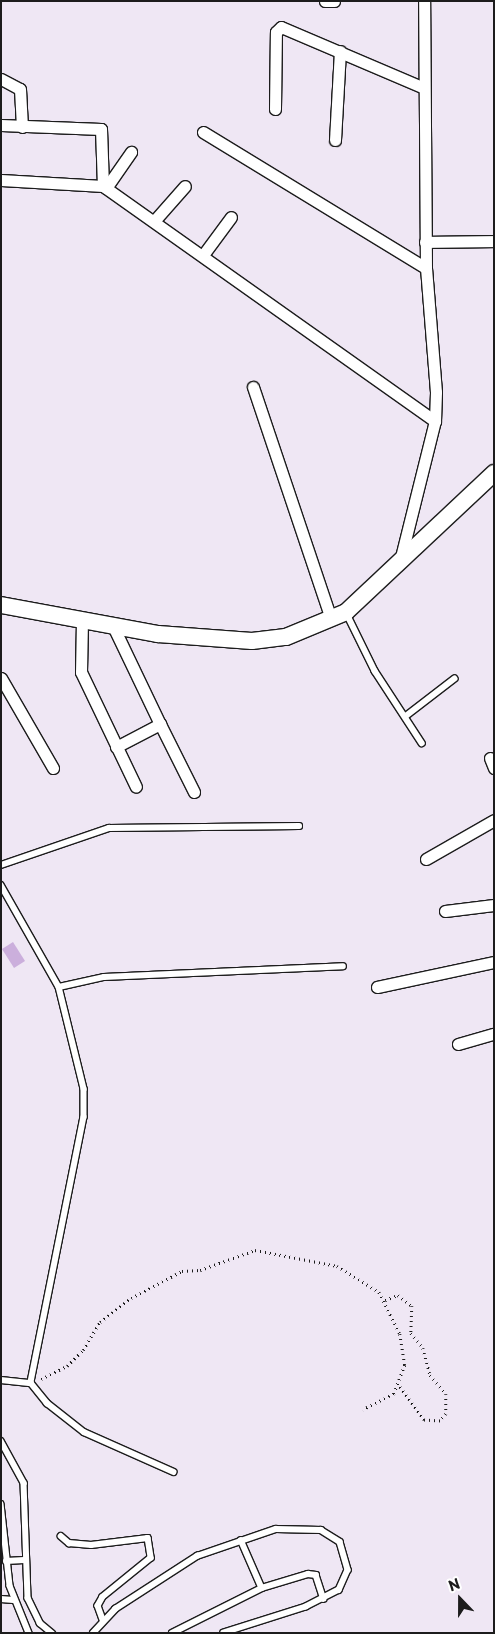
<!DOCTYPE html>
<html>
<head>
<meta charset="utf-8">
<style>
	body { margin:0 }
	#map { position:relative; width:495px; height:1634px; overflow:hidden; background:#efe7f4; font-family:"Playpen Sans",sans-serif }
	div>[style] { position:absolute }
	.building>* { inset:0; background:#cbafdc }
	.path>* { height:2.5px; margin-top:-1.25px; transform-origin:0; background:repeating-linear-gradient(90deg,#1c1c1c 0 1px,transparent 0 5px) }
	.roads { filter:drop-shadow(1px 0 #1c1c1c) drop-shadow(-1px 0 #1c1c1c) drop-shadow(0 1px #1c1c1c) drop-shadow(0 -1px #1c1c1c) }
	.lane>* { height:5.5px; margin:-2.75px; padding:0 2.75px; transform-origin:2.75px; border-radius:2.75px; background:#fff }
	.street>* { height:11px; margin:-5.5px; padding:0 5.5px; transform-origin:5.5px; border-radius:5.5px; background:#fff }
	.secondary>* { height:16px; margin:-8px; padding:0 8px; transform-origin:8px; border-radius:8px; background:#fff }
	span { translate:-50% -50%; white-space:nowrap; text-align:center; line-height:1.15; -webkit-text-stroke:4.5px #fff; paint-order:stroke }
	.frame { position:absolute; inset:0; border:2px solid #1c1c1c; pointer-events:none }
	.north { position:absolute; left:435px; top:1574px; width:50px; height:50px; -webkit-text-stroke:4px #fff; paint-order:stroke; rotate:338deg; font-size:14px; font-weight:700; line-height:20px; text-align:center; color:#1c1c1c }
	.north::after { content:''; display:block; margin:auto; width:18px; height:22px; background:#1c1c1c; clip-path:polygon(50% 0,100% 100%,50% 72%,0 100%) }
</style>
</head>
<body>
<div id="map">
	<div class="building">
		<i style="clip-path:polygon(13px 942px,25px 961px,14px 968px,2px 949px)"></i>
	</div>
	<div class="path">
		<i style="left:385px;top:1300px;width:14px;rotate:-21deg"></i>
		<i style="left:398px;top:1295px;width:18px;rotate:38deg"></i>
		<i style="left:412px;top:1306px;width:27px;rotate:92deg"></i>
		<i style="left:411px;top:1333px;width:19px;rotate:51deg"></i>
		<i style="left:423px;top:1348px;width:28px;rotate:75deg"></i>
		<i style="left:430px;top:1375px;width:25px;rotate:50deg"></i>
		<i style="left:446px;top:1394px;width:20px;rotate:90deg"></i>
		<i style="left:446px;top:1414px;width:9px;rotate:131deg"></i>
		<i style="left:440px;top:1421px;width:16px;rotate:-176deg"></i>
		<i style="left:424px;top:1420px;width:42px;rotate:-126.3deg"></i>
		<i style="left:41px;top:1379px;width:29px;rotate:-27deg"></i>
		<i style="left:67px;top:1366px;width:23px;rotate:-45deg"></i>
		<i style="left:83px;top:1350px;width:33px;rotate:-59deg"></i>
		<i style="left:100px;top:1322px;width:39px;rotate:-38deg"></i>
		<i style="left:131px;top:1298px;width:58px;rotate:-27.9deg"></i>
		<i style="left:182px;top:1271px;width:18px;rotate:-3deg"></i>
		<i style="left:200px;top:1270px;width:59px;rotate:-20deg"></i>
		<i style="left:255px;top:1250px;width:84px;rotate:11deg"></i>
		<i style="left:337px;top:1266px;width:49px;rotate:31.8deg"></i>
		<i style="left:379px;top:1292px;width:47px;rotate:63.4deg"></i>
		<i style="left:400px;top:1334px;width:31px;rotate:81deg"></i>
		<i style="left:405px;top:1365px;width:31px;rotate:111deg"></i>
		<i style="left:394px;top:1394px;width:35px;rotate:153deg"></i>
	</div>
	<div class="roads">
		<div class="lane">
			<i style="left:347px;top:614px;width:64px;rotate:63.8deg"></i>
			<i style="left:375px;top:671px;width:86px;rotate:56.9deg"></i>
			<i style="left:406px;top:716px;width:61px;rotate:-37.6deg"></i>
			<i style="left:1px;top:865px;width:114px;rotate:-18.9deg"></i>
			<i style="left:109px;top:828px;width:190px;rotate:-0.6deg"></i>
			<i style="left:1px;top:885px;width:117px;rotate:60.4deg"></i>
			<i style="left:59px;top:987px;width:105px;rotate:76.2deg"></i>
			<i style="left:84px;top:1089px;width:28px;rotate:90deg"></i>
			<i style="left:84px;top:1117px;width:271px;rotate:101.3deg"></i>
			<i style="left:31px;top:1383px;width:26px;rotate:51deg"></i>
			<i style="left:47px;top:1403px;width:47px;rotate:38.1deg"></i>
			<i style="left:84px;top:1432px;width:98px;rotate:24deg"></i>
			<i style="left:59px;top:987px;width:46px;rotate:-12.5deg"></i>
			<i style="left:104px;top:977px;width:239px;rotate:-2.6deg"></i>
			<i style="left:1px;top:1380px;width:30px;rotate:6deg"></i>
			<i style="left:1px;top:1441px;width:48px;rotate:61.3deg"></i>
			<i style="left:24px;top:1483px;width:115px;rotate:88deg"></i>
			<i style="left:28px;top:1598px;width:28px;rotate:64deg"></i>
			<i style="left:40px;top:1623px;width:16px;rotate:40deg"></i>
			<i style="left:1px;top:1504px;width:82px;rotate:83.7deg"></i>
			<i style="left:10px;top:1586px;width:51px;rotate:68deg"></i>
			<i style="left:61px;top:1536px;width:11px;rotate:41deg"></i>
			<i style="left:69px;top:1543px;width:22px;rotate:5deg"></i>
			<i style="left:91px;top:1545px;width:57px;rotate:-7deg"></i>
			<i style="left:148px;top:1538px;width:20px;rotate:81deg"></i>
			<i style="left:151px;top:1558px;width:62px;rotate:140.9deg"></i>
			<i style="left:103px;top:1597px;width:10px;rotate:119deg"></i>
			<i style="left:98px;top:1606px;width:15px;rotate:70deg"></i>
			<i style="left:241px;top:1540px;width:52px;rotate:66.4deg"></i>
			<i style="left:6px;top:1561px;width:18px;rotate:-3deg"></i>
			<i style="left:1px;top:1599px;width:12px;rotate:5deg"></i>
			<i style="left:93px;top:1633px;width:33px;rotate:-47deg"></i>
			<i style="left:115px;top:1609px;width:98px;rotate:-32.9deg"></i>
			<i style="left:197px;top:1556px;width:83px;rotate:-18.9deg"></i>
			<i style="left:276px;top:1529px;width:45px;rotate:1.3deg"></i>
			<i style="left:321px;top:1530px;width:22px;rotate:32deg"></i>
			<i style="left:340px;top:1542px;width:29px;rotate:74deg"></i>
			<i style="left:348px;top:1570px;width:22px;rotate:114deg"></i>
			<i style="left:339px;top:1590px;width:37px;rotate:153deg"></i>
			<i style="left:306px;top:1607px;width:86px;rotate:162.4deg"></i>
			<i style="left:172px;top:1633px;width:101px;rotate:-26.6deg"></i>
			<i style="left:262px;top:1588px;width:48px;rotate:-16.9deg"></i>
			<i style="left:308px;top:1574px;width:8px;rotate:7deg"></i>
			<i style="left:316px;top:1575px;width:25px;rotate:72deg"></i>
		</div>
		<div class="street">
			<i style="left:325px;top:1px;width:9px"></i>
			<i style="left:1px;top:79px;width:21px;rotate:28deg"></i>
			<i style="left:20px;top:89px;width:38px;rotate:87deg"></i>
			<i style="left:275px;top:109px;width:77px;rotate:-89.3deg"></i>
			<i style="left:276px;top:32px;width:7px;rotate:-45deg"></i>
			<i style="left:281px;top:27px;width:155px;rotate:23.1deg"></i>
			<i style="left:1px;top:125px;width:100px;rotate:2.3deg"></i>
			<i style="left:101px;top:129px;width:57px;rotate:88deg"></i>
			<i style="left:203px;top:132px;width:261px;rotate:31.4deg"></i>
			<i style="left:335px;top:140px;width:89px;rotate:-86.8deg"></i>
			<i style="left:1px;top:180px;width:102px;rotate:3.4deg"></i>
			<i style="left:103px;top:186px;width:407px;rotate:35.3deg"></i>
			<i style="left:106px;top:188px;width:44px;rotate:-55.2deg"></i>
			<i style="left:155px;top:220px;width:45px;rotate:-48.6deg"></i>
			<i style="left:425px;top:242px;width:69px;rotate:-0.8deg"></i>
			<i style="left:203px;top:255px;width:47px;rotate:-53.6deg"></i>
			<i style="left:253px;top:387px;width:245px;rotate:71.4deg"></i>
			<i style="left:400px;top:561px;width:144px;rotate:-76deg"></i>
			<i style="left:435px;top:421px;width:29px;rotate:-88deg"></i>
			<i style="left:436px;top:392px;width:124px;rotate:-94.6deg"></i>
			<i style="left:426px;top:268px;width:267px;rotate:-90.4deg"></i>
			<i style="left:82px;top:620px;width:52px;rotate:91.1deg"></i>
			<i style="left:81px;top:672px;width:127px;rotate:64.4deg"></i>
			<i style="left:113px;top:626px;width:109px;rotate:64.4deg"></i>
			<i style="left:1px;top:678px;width:104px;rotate:60deg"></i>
			<i style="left:116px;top:747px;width:50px;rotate:-27.6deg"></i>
			<i style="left:160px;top:724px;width:76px;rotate:63.4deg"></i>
			<i style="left:490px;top:758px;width:11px;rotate:68deg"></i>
			<i style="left:426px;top:859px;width:78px;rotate:-29.8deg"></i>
			<i style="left:445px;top:911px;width:49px;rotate:-7deg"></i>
			<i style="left:377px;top:987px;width:120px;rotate:-12.1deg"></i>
			<i style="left:458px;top:1044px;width:37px;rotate:-16deg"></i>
		</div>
		<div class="secondary">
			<i style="left:1px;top:605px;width:160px;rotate:10.5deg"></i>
			<i style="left:158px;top:634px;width:94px;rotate:4.3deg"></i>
			<i style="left:252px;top:641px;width:34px;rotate:-7deg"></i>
			<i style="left:286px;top:637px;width:65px;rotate:-22.6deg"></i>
			<i style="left:346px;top:612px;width:203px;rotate:-43.2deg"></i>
		</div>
	</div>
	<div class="frame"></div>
	<div class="north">N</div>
</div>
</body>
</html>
